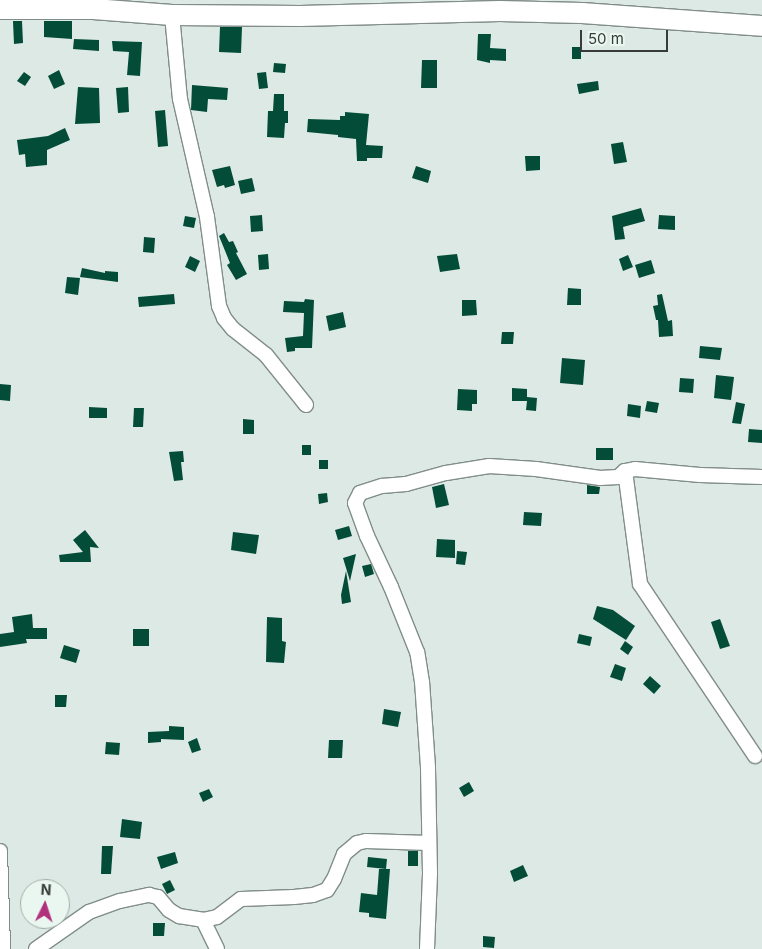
<!DOCTYPE html>
<html>
<head>
<meta charset="utf-8">
<style>
	body { margin:0 }
	#map { position:relative; width:762px; height:949px; overflow:hidden; background:#dde9e4; font-family:Inter,sans-serif }
	div>[style] { position:absolute }
	.building>* { inset:0; background:#024c38 }
	.roads { filter:drop-shadow(1px 0 #818d88) drop-shadow(-1px 0 #818d88) drop-shadow(0 1px #818d88) drop-shadow(0 -1px #818d88) }
	.minor>* { height:14px; margin:-7px; padding:0 7px; transform-origin:7px; border-radius:7px; background:#fff }
	.secondary>* { height:20px; margin:-10px; padding:0 10px; transform-origin:10px; border-radius:10px; background:#fff }
	span { translate:-50% -50%; white-space:nowrap; text-align:center; line-height:1.15; -webkit-text-stroke:5px #eaf7f1; paint-order:stroke }
	.north { position:absolute; left:20px; top:879px; width:50px; height:50px; box-sizing:border-box; background:#eaf7f1; border:1px solid #a2aca8; border-radius:50%; rotate:4deg; font-size:14px; font-weight:700; line-height:20px; text-align:center; color:#373c3a }
	.north::after { content:''; display:block; margin:auto; width:18px; height:22px; background:#b1317d; clip-path:polygon(50% 0,100% 100%,50% 72%,0 100%) }
	.scale { position:absolute; left:580px; top:30px; width:88px; height:22px; box-sizing:border-box; border:2px solid #373c3a; border-top:0; padding-left:6px; font-size:15px; line-height:18px; white-space:nowrap; color:#373c3a; -webkit-text-stroke:4px #eaf7f1; paint-order:stroke }
</style>
</head>
<body>
<div id="map">
	<div class="building">
		<i style="clip-path:polygon(13px 21px,22px 21px,23px 43px,14px 44px)"></i>
		<i style="clip-path:polygon(44px 21px,72px 21px,72px 39px,44px 37px)"></i>
		<i style="clip-path:polygon(220px 27px,242px 27px,241px 53px,219px 52px)"></i>
		<i style="clip-path:polygon(478px 34px,491px 34px,490px 48px,506px 49px,506px 61px,490px 60px,490px 63px,477px 60px)"></i>
		<i style="clip-path:polygon(74px 39px,99px 40px,99px 51px,73px 49px)"></i>
		<i style="clip-path:polygon(112px 41px,142px 42px,140px 76px,127px 75px,129px 52px,113px 51px)"></i>
		<i style="clip-path:polygon(572px 47px,581px 47px,581px 59px,572px 59px)"></i>
		<i style="clip-path:polygon(422px 60px,437px 60px,437px 88px,421px 88px)"></i>
		<i style="clip-path:polygon(274px 63px,286px 64px,285px 73px,273px 72px)"></i>
		<i style="clip-path:polygon(59px 70px,65px 84px,54px 89px,48px 76px)"></i>
		<i style="clip-path:polygon(24px 72px,31px 77px,25px 86px,17px 81px)"></i>
		<i style="clip-path:polygon(266px 72px,268px 88px,259px 89px,257px 73px)"></i>
		<i style="clip-path:polygon(598px 81px,599px 90px,579px 94px,577px 84px)"></i>
		<i style="clip-path:polygon(192px 85px,228px 88px,227px 100px,208px 99px,207px 112px,191px 110px)"></i>
		<i style="clip-path:polygon(78px 87px,99px 88px,100px 123px,75px 124px)"></i>
		<i style="clip-path:polygon(128px 87px,129px 112px,118px 113px,116px 88px)"></i>
		<i style="clip-path:polygon(274px 94px,284px 94px,284px 111px,288px 111px,288px 123px,285px 123px,284px 138px,267px 137px,268px 111px,273px 111px)"></i>
		<i style="clip-path:polygon(165px 110px,168px 146px,158px 147px,155px 111px)"></i>
		<i style="clip-path:polygon(345px 112px,369px 114px,366px 145px,383px 146px,382px 158px,367px 158px,367px 161px,357px 161px,356px 139px,338px 137px,338px 135px,307px 132px,308px 119px,340px 120px,340px 116px,345px 116px)"></i>
		<i style="clip-path:polygon(65px 128px,70px 140px,47px 150px,47px 165px,26px 167px,25px 154px,19px 155px,17px 140px,48px 136px)"></i>
		<i style="clip-path:polygon(623px 142px,627px 162px,614px 164px,611px 144px)"></i>
		<i style="clip-path:polygon(525px 156px,540px 156px,540px 170px,526px 171px)"></i>
		<i style="clip-path:polygon(230px 166px,235px 185px,225px 188px,224px 185px,217px 187px,212px 170px)"></i>
		<i style="clip-path:polygon(416px 166px,431px 171px,428px 183px,412px 178px)"></i>
		<i style="clip-path:polygon(252px 178px,255px 191px,241px 194px,238px 181px)"></i>
		<i style="clip-path:polygon(641px 208px,645px 221px,623px 227px,625px 239px,615px 240px,612px 216px)"></i>
		<i style="clip-path:polygon(262px 215px,263px 231px,251px 232px,250px 216px)"></i>
		<i style="clip-path:polygon(659px 215px,675px 216px,675px 230px,658px 229px)"></i>
		<i style="clip-path:polygon(185px 216px,196px 218px,194px 228px,183px 226px)"></i>
		<i style="clip-path:polygon(224px 233px,229px 242px,233px 241px,238px 252px,236px 253px,247px 274px,236px 280px,227px 265px,230px 263px,219px 236px)"></i>
		<i style="clip-path:polygon(144px 237px,155px 238px,154px 253px,143px 252px)"></i>
		<i style="clip-path:polygon(268px 254px,269px 269px,259px 270px,258px 255px)"></i>
		<i style="clip-path:polygon(457px 254px,460px 269px,440px 272px,437px 256px)"></i>
		<i style="clip-path:polygon(628px 255px,633px 267px,623px 271px,619px 259px)"></i>
		<i style="clip-path:polygon(190px 256px,200px 261px,195px 272px,185px 267px)"></i>
		<i style="clip-path:polygon(651px 260px,655px 273px,639px 278px,635px 265px)"></i>
		<i style="clip-path:polygon(82px 268px,105px 273px,105px 271px,118px 272px,118px 282px,80px 277px)"></i>
		<i style="clip-path:polygon(67px 277px,80px 278px,78px 295px,65px 293px)"></i>
		<i style="clip-path:polygon(568px 288px,581px 289px,581px 305px,567px 305px)"></i>
		<i style="clip-path:polygon(174px 294px,175px 304px,139px 307px,138px 297px)"></i>
		<i style="clip-path:polygon(662px 294px,668px 321px,672px 320px,673px 336px,659px 337px,658px 320px,656px 320px,653px 306px,658px 305px,657px 295px)"></i>
		<i style="clip-path:polygon(305px 299px,314px 300px,312px 348px,295px 348px,295px 351px,287px 352px,285px 338px,303px 336px,304px 313px,283px 312px,284px 301px,304px 302px)"></i>
		<i style="clip-path:polygon(462px 300px,476px 300px,477px 315px,462px 316px)"></i>
		<i style="clip-path:polygon(343px 312px,346px 327px,329px 331px,326px 316px)"></i>
		<i style="clip-path:polygon(502px 332px,514px 332px,513px 344px,501px 344px)"></i>
		<i style="clip-path:polygon(700px 346px,722px 348px,720px 360px,699px 358px)"></i>
		<i style="clip-path:polygon(562px 358px,585px 360px,583px 385px,560px 383px)"></i>
		<i style="clip-path:polygon(716px 375px,734px 377px,731px 400px,714px 398px)"></i>
		<i style="clip-path:polygon(680px 378px,694px 379px,693px 393px,679px 392px)"></i>
		<i style="clip-path:polygon(0 384px,11px 385px,10px 401px,0 400px)"></i>
		<i style="clip-path:polygon(512px 388px,527px 389px,527px 400px,527px 397px,537px 398px,536px 411px,526px 410px,527px 401px,512px 401px)"></i>
		<i style="clip-path:polygon(458px 389px,477px 390px,477px 404px,472px 404px,472px 411px,457px 410px)"></i>
		<i style="clip-path:polygon(647px 401px,659px 403px,657px 413px,645px 411px)"></i>
		<i style="clip-path:polygon(736px 402px,745px 404px,741px 424px,732px 423px)"></i>
		<i style="clip-path:polygon(628px 404px,641px 406px,640px 418px,627px 416px)"></i>
		<i style="clip-path:polygon(89px 407px,107px 408px,107px 418px,89px 418px)"></i>
		<i style="clip-path:polygon(134px 408px,144px 408px,143px 427px,133px 427px)"></i>
		<i style="clip-path:polygon(243px 419px,254px 420px,254px 434px,243px 434px)"></i>
		<i style="clip-path:polygon(749px 429px,762px 430px,762px 443px,748px 442px)"></i>
		<i style="clip-path:polygon(302px 445px,311px 445px,311px 455px,302px 455px)"></i>
		<i style="clip-path:polygon(596px 448px,613px 448px,613px 460px,596px 460px)"></i>
		<i style="clip-path:polygon(183px 451px,184px 462px,181px 462px,183px 480px,174px 481px,169px 452px)"></i>
		<i style="clip-path:polygon(319px 460px,328px 460px,328px 469px,319px 469px)"></i>
		<i style="clip-path:polygon(444px 484px,449px 505px,436px 508px,432px 487px)"></i>
		<i style="clip-path:polygon(587px 485px,600px 487px,599px 494px,587px 494px)"></i>
		<i style="clip-path:polygon(327px 493px,328px 502px,319px 504px,318px 494px)"></i>
		<i style="clip-path:polygon(524px 512px,542px 513px,541px 526px,523px 525px)"></i>
		<i style="clip-path:polygon(349px 526px,352px 536px,338px 540px,335px 530px)"></i>
		<i style="clip-path:polygon(85px 530px,99px 548px,90px 547px,91px 562px,60px 562px,59px 555px,83px 552px,73px 540px)"></i>
		<i style="clip-path:polygon(233px 532px,259px 535px,256px 554px,231px 550px)"></i>
		<i style="clip-path:polygon(437px 539px,455px 540px,455px 558px,436px 557px)"></i>
		<i style="clip-path:polygon(457px 551px,467px 552px,465px 565px,456px 564px)"></i>
		<i style="clip-path:polygon(356px 554px,350px 581px,343px 558px)"></i>
		<i style="clip-path:polygon(371px 564px,374px 574px,365px 577px,362px 566px)"></i>
		<i style="clip-path:polygon(346px 571px,351px 602px,342px 604px,341px 595px)"></i>
		<i style="clip-path:polygon(597px 606px,613px 610px,635px 626px,626px 640px,593px 619px)"></i>
		<i style="clip-path:polygon(32px 614px,33px 628px,47px 628px,47px 639px,26px 639px,27px 643px,0 647px,0 634px,14px 632px,12px 617px)"></i>
		<i style="clip-path:polygon(267px 617px,282px 618px,282px 641px,286px 642px,284px 663px,266px 662px)"></i>
		<i style="clip-path:polygon(720px 619px,730px 646px,720px 649px,711px 622px)"></i>
		<i style="clip-path:polygon(133px 629px,149px 629px,149px 646px,133px 646px)"></i>
		<i style="clip-path:polygon(579px 634px,592px 637px,590px 646px,577px 643px)"></i>
		<i style="clip-path:polygon(625px 641px,633px 647px,628px 655px,620px 649px)"></i>
		<i style="clip-path:polygon(64px 645px,80px 650px,76px 663px,60px 658px)"></i>
		<i style="clip-path:polygon(615px 664px,626px 668px,622px 681px,610px 677px)"></i>
		<i style="clip-path:polygon(650px 676px,661px 686px,654px 694px,643px 684px)"></i>
		<i style="clip-path:polygon(55px 695px,67px 695px,66px 707px,55px 707px)"></i>
		<i style="clip-path:polygon(384px 709px,401px 712px,398px 727px,382px 724px)"></i>
		<i style="clip-path:polygon(169px 726px,184px 727px,184px 740px,161px 739px,161px 742px,148px 743px,148px 732px,169px 731px)"></i>
		<i style="clip-path:polygon(197px 738px,201px 750px,192px 753px,188px 742px)"></i>
		<i style="clip-path:polygon(329px 740px,343px 740px,342px 758px,328px 758px)"></i>
		<i style="clip-path:polygon(106px 742px,120px 743px,119px 755px,105px 754px)"></i>
		<i style="clip-path:polygon(469px 782px,474px 791px,464px 797px,459px 788px)"></i>
		<i style="clip-path:polygon(209px 789px,213px 797px,203px 802px,199px 793px)"></i>
		<i style="clip-path:polygon(122px 819px,142px 822px,140px 839px,120px 837px)"></i>
		<i style="clip-path:polygon(102px 846px,113px 846px,111px 874px,101px 874px)"></i>
		<i style="clip-path:polygon(408px 851px,418px 851px,418px 866px,408px 866px)"></i>
		<i style="clip-path:polygon(175px 852px,178px 863px,161px 869px,157px 857px)"></i>
		<i style="clip-path:polygon(368px 857px,387px 859px,386px 869px,367px 867px)"></i>
		<i style="clip-path:polygon(523px 865px,528px 876px,514px 882px,510px 871px)"></i>
		<i style="clip-path:polygon(379px 869px,390px 869px,386px 919px,369px 917px,369px 913px,359px 912px,361px 893px,377px 895px)"></i>
		<i style="clip-path:polygon(170px 880px,175px 890px,167px 894px,162px 884px)"></i>
		<i style="clip-path:polygon(153px 923px,165px 923px,164px 936px,153px 936px)"></i>
		<i style="clip-path:polygon(483px 936px,495px 937px,494px 948px,483px 947px)"></i>
	</div>
	<div class="roads">
		<div class="minor">
			<i style="left:172px;top:15px;width:84px;rotate:84.6deg"></i>
			<i style="left:180px;top:99px;width:121px;rotate:77.1deg"></i>
			<i style="left:207px;top:217px;width:90px;rotate:82.3deg"></i>
			<i style="left:219px;top:306px;width:13px;rotate:67deg"></i>
			<i style="left:224px;top:318px;width:14px;rotate:51deg"></i>
			<i style="left:233px;top:329px;width:42px;rotate:38.2deg"></i>
			<i style="left:266px;top:355px;width:64px;rotate:51.3deg"></i>
			<i style="left:625px;top:471px;width:114px;rotate:82.4deg"></i>
			<i style="left:640px;top:584px;width:207px;rotate:56.2deg"></i>
			<i style="left:0;top:851px;width:98px;rotate:88.2deg"></i>
			<i style="left:203px;top:920px;width:32px;rotate:64deg"></i>
			<i style="left:36px;top:949px;width:65px;rotate:-34.9deg"></i>
			<i style="left:89px;top:912px;width:33px;rotate:-20deg"></i>
			<i style="left:120px;top:901px;width:30px;rotate:-12deg"></i>
			<i style="left:149px;top:895px;width:9px;rotate:13deg"></i>
			<i style="left:158px;top:897px;width:17px;rotate:50deg"></i>
			<i style="left:169px;top:910px;width:12px;rotate:31deg"></i>
			<i style="left:179px;top:916px;width:24px;rotate:9deg"></i>
			<i style="left:203px;top:920px;width:14px;rotate:-12deg"></i>
			<i style="left:217px;top:917px;width:30px;rotate:-37deg"></i>
			<i style="left:241px;top:899px;width:53px;rotate:-2.2deg"></i>
			<i style="left:294px;top:897px;width:19px;rotate:-6deg"></i>
			<i style="left:313px;top:895px;width:15px;rotate:-20deg"></i>
			<i style="left:327px;top:890px;width:13px;rotate:-58deg"></i>
			<i style="left:334px;top:879px;width:27px;rotate:-68deg"></i>
			<i style="left:344px;top:854px;width:17px;rotate:-40deg"></i>
			<i style="left:357px;top:843px;width:9px;rotate:-13deg"></i>
			<i style="left:366px;top:841px;width:63px;rotate:1.8deg"></i>
			<i style="left:427px;top:949px;width:76px;rotate:-87.7deg"></i>
			<i style="left:430px;top:873px;width:106px;rotate:-91.1deg"></i>
			<i style="left:428px;top:767px;width:85px;rotate:-94deg"></i>
			<i style="left:422px;top:682px;width:30px;rotate:-99deg"></i>
			<i style="left:417px;top:652px;width:70px;rotate:-111.8deg"></i>
			<i style="left:391px;top:587px;width:56px;rotate:-115.2deg"></i>
			<i style="left:367px;top:536px;width:35px;rotate:-110deg"></i>
			<i style="left:355px;top:503px;width:11px;rotate:-63deg"></i>
			<i style="left:360px;top:493px;width:23px;rotate:-18deg"></i>
			<i style="left:382px;top:486px;width:24px;rotate:-5deg"></i>
			<i style="left:406px;top:484px;width:41px;rotate:-15.4deg"></i>
			<i style="left:446px;top:473px;width:44px;rotate:-9.2deg"></i>
			<i style="left:489px;top:466px;width:47px;rotate:3.7deg"></i>
			<i style="left:536px;top:469px;width:65px;rotate:8deg"></i>
			<i style="left:600px;top:478px;width:18px;rotate:-3deg"></i>
			<i style="left:618px;top:477px;width:9px;rotate:-41deg"></i>
			<i style="left:625px;top:471px;width:10px;rotate:-11deg"></i>
			<i style="left:635px;top:469px;width:65px;rotate:5.3deg"></i>
			<i style="left:700px;top:475px;width:62px;rotate:1.8deg"></i>
		</div>
		<div class="secondary">
			<i style="left:0;top:9px;width:93px"></i>
			<i style="left:93px;top:9px;width:79px;rotate:4.3deg"></i>
			<i style="left:172px;top:15px;width:128px;rotate:0.4deg"></i>
			<i style="left:300px;top:16px;width:200px;rotate:-1.4deg"></i>
			<i style="left:500px;top:11px;width:82px;rotate:1.4deg"></i>
			<i style="left:582px;top:13px;width:180px;rotate:4.1deg"></i>
		</div>
	</div>
	<div class="north">N</div>
	<div class="scale">50 m</div>
</div>
</body>
</html>
